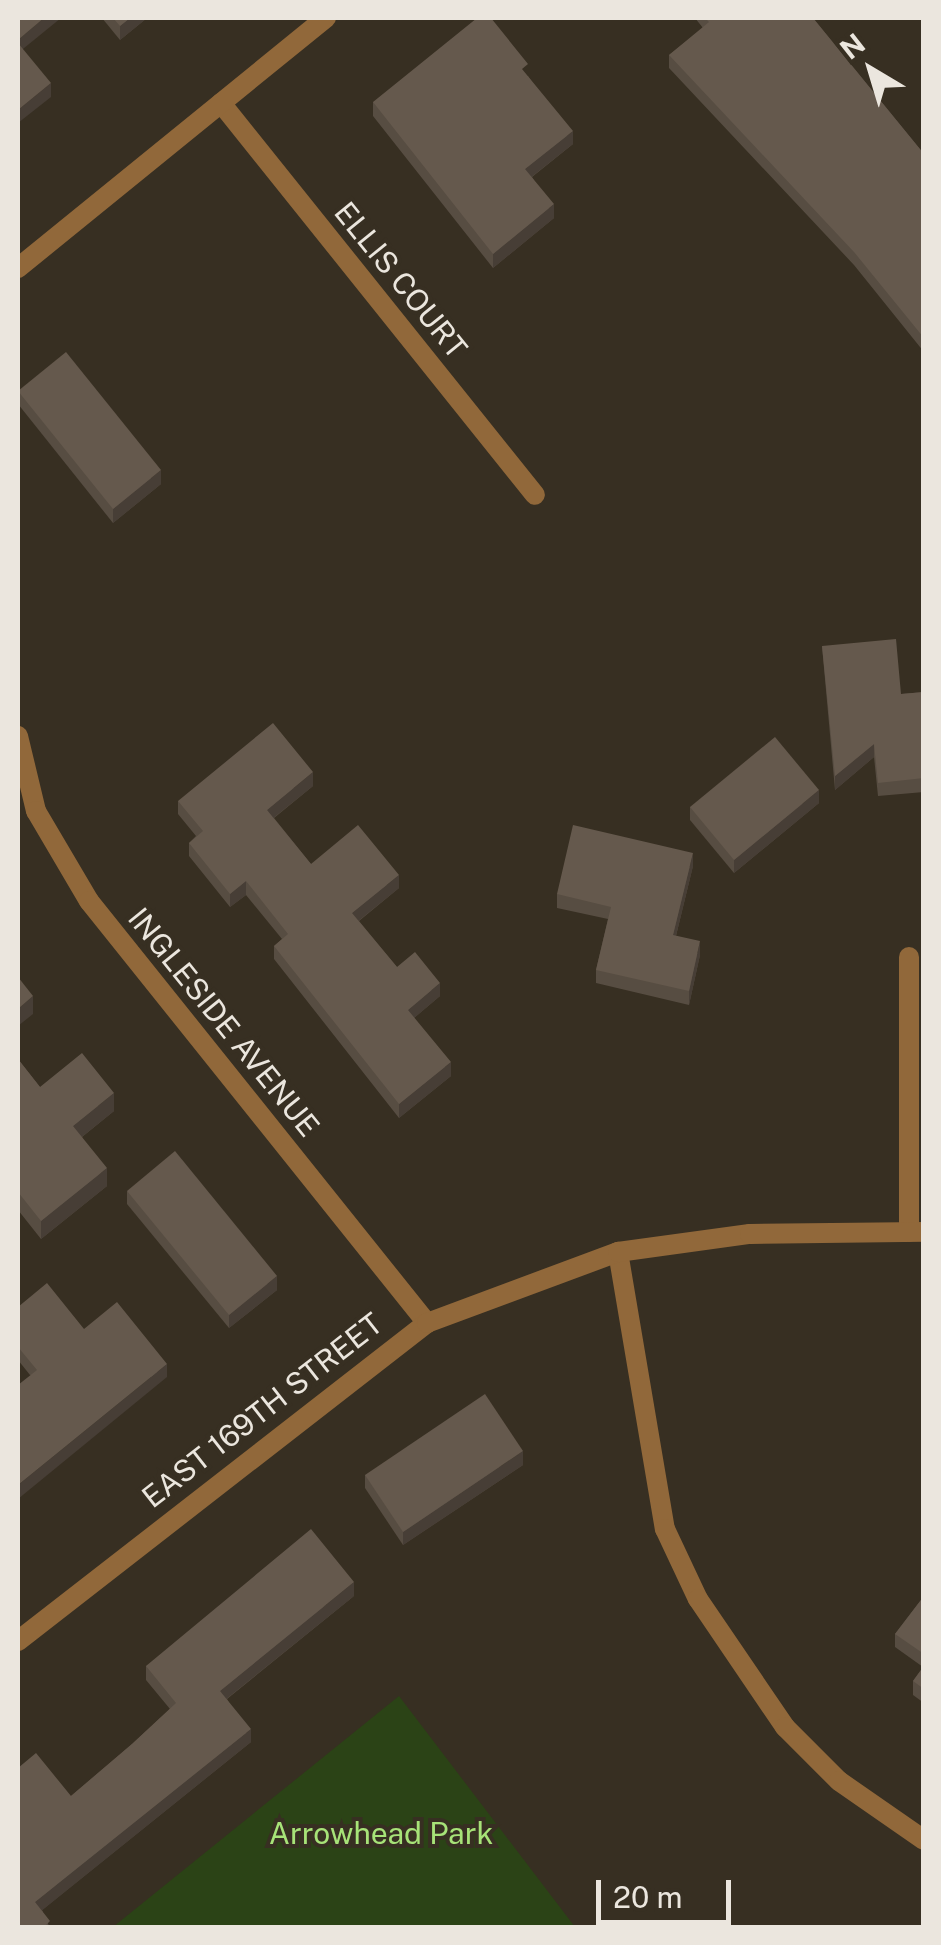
<!DOCTYPE html>
<html>
<head>
<meta charset="utf-8">
<style>
	body { margin:0 }
	#map { position:relative; width:941px; height:1945px; overflow:hidden; background:#372f22; font-family:"Public Sans",sans-serif }
	div>[style] { position:absolute }
	.green>* { inset:0; background:#2b4316 }
	.minor>* { height:20px; margin:-10px; padding:0 10px; transform-origin:10px; border-radius:10px; background:#91683a }
	.wall>* { inset:0; background:#574d42 }
	.shaded-wall>* { inset:0; background:#473e36 }
	.building>* { inset:0; background:#65594d }
	span { translate:-50% -50%; white-space:nowrap; text-align:center; line-height:1.15; -webkit-text-stroke:8px #372f22; paint-order:stroke }
	.street-label { font-size:30px; color:#ebe6de }
	.park-label { font-size:30px; color:#a7e378 }
	.frame { position:absolute; inset:0; border:20px solid #ebe6de; pointer-events:none }
	.north { position:absolute; left:821px; top:20px; width:100px; height:100px; -webkit-text-stroke:8px #372f22; paint-order:stroke; rotate:322deg; font-size:28px; font-weight:700; line-height:40px; text-align:center; color:#ebe6de }
	.north::after { content:''; display:block; margin:auto; width:35px; height:45px; background:#ebe6de; clip-path:polygon(50% 0,100% 100%,50% 72%,0 100%) }
	.scale { position:absolute; left:596px; top:1880px; width:135px; height:45px; box-sizing:border-box; border:5px solid #ebe6de; border-top:0; padding-left:12px; font-size:30px; line-height:35px; white-space:nowrap; color:#ebe6de; -webkit-text-stroke:8px #372f22; paint-order:stroke }
</style>
</head>
<body>
<div id="map">
	<div class="green">
		<i style="clip-path:polygon(399px 1696px,575px 1927px,113px 1927px)"></i>
	</div>
	<div class="minor">
		<i style="left:221px;top:103px;width:502px;rotate:51.3deg"></i>
		<i style="left:18px;top:268px;width:397px;rotate:-39.1deg"></i>
		<i style="left:18px;top:736px;width:77px;rotate:76.5deg"></i>
		<i style="left:36px;top:811px;width:104px;rotate:59.5deg"></i>
		<i style="left:89px;top:901px;width:541px;rotate:51.31deg"></i>
		<i style="left:909px;top:1232px;width:275px;rotate:-90deg"></i>
		<i style="left:618px;top:1252px;width:281px;rotate:80.4deg"></i>
		<i style="left:665px;top:1529px;width:77px;rotate:64.8deg"></i>
		<i style="left:698px;top:1599px;width:155px;rotate:55.8deg"></i>
		<i style="left:785px;top:1727px;width:76px;rotate:45deg"></i>
		<i style="left:839px;top:1781px;width:103px;rotate:34.8deg"></i>
		<i style="left:18px;top:1641px;width:518px;rotate:-37.87deg"></i>
		<i style="left:427px;top:1323px;width:204px;rotate:-20.4deg"></i>
		<i style="left:618px;top:1252px;width:133px;rotate:-7.8deg"></i>
		<i style="left:750px;top:1234px;width:174px;rotate:-0.7deg"></i>
	</div>
	<div class="wall">
		<i style="clip-path:polygon(102px 18px,147px 18px,120px 40px)"></i>
		<i style="clip-path:polygon(695px 18px,813px 18px,924px 154px,924px 352px,854px 265px,669px 68px,669px 55px,703px 28px)"></i>
		<i style="clip-path:polygon(528px 76px,573px 144px,532px 177px,554px 218px,493px 268px,373px 116px,373px 102px)"></i>
		<i style="clip-path:polygon(18px 391px,161px 484px,113px 523px,18px 404px)"></i>
		<i style="clip-path:polygon(822px 646px,901px 694px,924px 692px,924px 792px,878px 796px,874px 757px,835px 790px)"></i>
		<i style="clip-path:polygon(313px 786px,274px 818px,311px 864px,399px 888px,359px 921px,397px 967px,440px 996px,414px 1018px,451px 1076px,399px 1118px,274px 959px,274px 946px,282px 939px,246px 895px,230px 907px,189px 856px,189px 843px,196px 836px,178px 814px,178px 801px)"></i>
		<i style="clip-path:polygon(819px 803px,734px 873px,690px 820px,690px 807px)"></i>
		<i style="clip-path:polygon(693px 866px,676px 936px,700px 955px,689px 1005px,596px 983px,596px 970px,608px 919px,557px 908px,557px 894px)"></i>
		<i style="clip-path:polygon(18px 1059px,40px 1087px,114px 1111px,82px 1137px,107px 1186px,41px 1239px,18px 1210px)"></i>
		<i style="clip-path:polygon(127px 1191px,277px 1290px,229px 1328px,127px 1204px)"></i>
		<i style="clip-path:polygon(18px 1307px,84px 1329px,167px 1377px,30px 1375px,18px 1360px)"></i>
		<i style="clip-path:polygon(523px 1465px,403px 1545px,365px 1488px,365px 1475px)"></i>
		<i style="clip-path:polygon(354px 1596px,227px 1699px,251px 1742px,42px 1910px,50px 1928px,18px 1928px,71px 1796px,132px 1744px,170px 1709px,146px 1680px,146px 1666px)"></i>
		<i style="clip-path:polygon(924px 1596px,924px 1703px,913px 1695px,913px 1681px,923px 1667px,895px 1647px,895px 1634px)"></i>
	</div>
	<div class="shaded-wall">
		<i style="clip-path:polygon(44px 18px,61px 18px,18px 53px,18px 40px)"></i>
		<i style="clip-path:polygon(130px 18px,147px 18px,120px 40px,120px 26px)"></i>
		<i style="clip-path:polygon(51px 83px,51px 97px,18px 123px,18px 110px)"></i>
		<i style="clip-path:polygon(573px 131px,573px 144px,525px 182px,525px 169px)"></i>
		<i style="clip-path:polygon(554px 204px,554px 218px,493px 268px,493px 254px)"></i>
		<i style="clip-path:polygon(161px 470px,161px 484px,113px 523px,113px 509px)"></i>
		<i style="clip-path:polygon(874px 744px,874px 757px,835px 790px,835px 776px)"></i>
		<i style="clip-path:polygon(313px 772px,313px 786px,267px 823px,267px 810px)"></i>
		<i style="clip-path:polygon(819px 790px,819px 803px,734px 873px,734px 860px)"></i>
		<i style="clip-path:polygon(693px 853px,693px 866px,673px 948px,673px 935px)"></i>
		<i style="clip-path:polygon(399px 875px,399px 888px,352px 926px,352px 913px)"></i>
		<i style="clip-path:polygon(246px 881px,246px 895px,230px 907px,230px 894px)"></i>
		<i style="clip-path:polygon(700px 941px,700px 955px,689px 1005px,689px 991px)"></i>
		<i style="clip-path:polygon(440px 983px,440px 996px,408px 1023px,408px 1010px)"></i>
		<i style="clip-path:polygon(33px 996px,33px 1014px,18px 1026px,18px 1009px)"></i>
		<i style="clip-path:polygon(451px 1062px,451px 1076px,399px 1118px,399px 1104px)"></i>
		<i style="clip-path:polygon(114px 1093px,114px 1111px,73px 1144px,73px 1126px)"></i>
		<i style="clip-path:polygon(107px 1168px,107px 1186px,41px 1239px,41px 1221px)"></i>
		<i style="clip-path:polygon(277px 1276px,277px 1290px,229px 1328px,229px 1315px)"></i>
		<i style="clip-path:polygon(167px 1364px,167px 1377px,18px 1499px,18px 1485px)"></i>
		<i style="clip-path:polygon(523px 1451px,523px 1465px,403px 1545px,403px 1532px)"></i>
		<i style="clip-path:polygon(354px 1582px,354px 1596px,220px 1704px,220px 1691px)"></i>
		<i style="clip-path:polygon(251px 1729px,251px 1742px,35px 1916px,35px 1902px)"></i>
	</div>
	<div class="building">
		<i style="clip-path:polygon(18px 18px,44px 18px,18px 40px)"></i>
		<i style="clip-path:polygon(113px 18px,130px 18px,120px 26px)"></i>
		<i style="clip-path:polygon(477px 18px,491px 18px,528px 64px,522px 69px,573px 131px,525px 169px,554px 204px,493px 254px,373px 102px)"></i>
		<i style="clip-path:polygon(705px 18px,813px 18px,924px 154px,924px 338px,854px 252px,669px 55px,709px 22px)"></i>
		<i style="clip-path:polygon(18px 43px,51px 83px,18px 110px)"></i>
		<i style="clip-path:polygon(66px 352px,161px 470px,113px 509px,18px 391px)"></i>
		<i style="clip-path:polygon(896px 639px,901px 694px,924px 692px,924px 778px,878px 783px,874px 744px,835px 776px,822px 646px)"></i>
		<i style="clip-path:polygon(273px 723px,313px 772px,267px 810px,311px 864px,358px 825px,399px 875px,352px 913px,397px 967px,415px 952px,440px 983px,408px 1010px,451px 1062px,399px 1104px,274px 946px,288px 934px,246px 881px,230px 894px,189px 843px,203px 831px,178px 801px)"></i>
		<i style="clip-path:polygon(775px 737px,819px 790px,734px 860px,690px 807px)"></i>
		<i style="clip-path:polygon(573px 825px,693px 853px,673px 935px,700px 941px,689px 991px,596px 970px,611px 907px,557px 894px)"></i>
		<i style="clip-path:polygon(18px 977px,33px 996px,18px 1009px)"></i>
		<i style="clip-path:polygon(82px 1053px,114px 1093px,73px 1126px,107px 1168px,41px 1221px,18px 1192px,18px 1059px,40px 1087px)"></i>
		<i style="clip-path:polygon(175px 1151px,277px 1276px,229px 1315px,127px 1191px)"></i>
		<i style="clip-path:polygon(47px 1283px,84px 1329px,117px 1302px,167px 1364px,18px 1485px,18px 1385px,37px 1370px,18px 1347px,18px 1307px)"></i>
		<i style="clip-path:polygon(485px 1394px,523px 1451px,403px 1532px,365px 1475px)"></i>
		<i style="clip-path:polygon(311px 1529px,354px 1582px,220px 1691px,251px 1729px,35px 1902px,50px 1921px,43px 1928px,18px 1928px,18px 1768px,36px 1753px,71px 1796px,132px 1744px,176px 1703px,146px 1666px)"></i>
		<i style="clip-path:polygon(924px 1596px,924px 1654px,895px 1634px)"></i>
		<i style="clip-path:polygon(924px 1666px,924px 1689px,913px 1681px)"></i>
	</div>
	<div class="street-label">
		<span style="left:401px;top:280px;rotate:51deg">ELLIS COURT</span>
		<span style="left:224px;top:1022px;rotate:51deg">INGLESIDE AVENUE</span>
		<span style="left:262px;top:1410px;rotate:-38deg">EAST 169TH STREET</span>
	</div>
	<div class="park-label">
		<span style="left:381px;top:1833px">Arrowhead Park</span>
	</div>
	<div class="frame"></div>
	<div class="north">N</div>
	<div class="scale">20 m</div>
</div>
</body>
</html>
